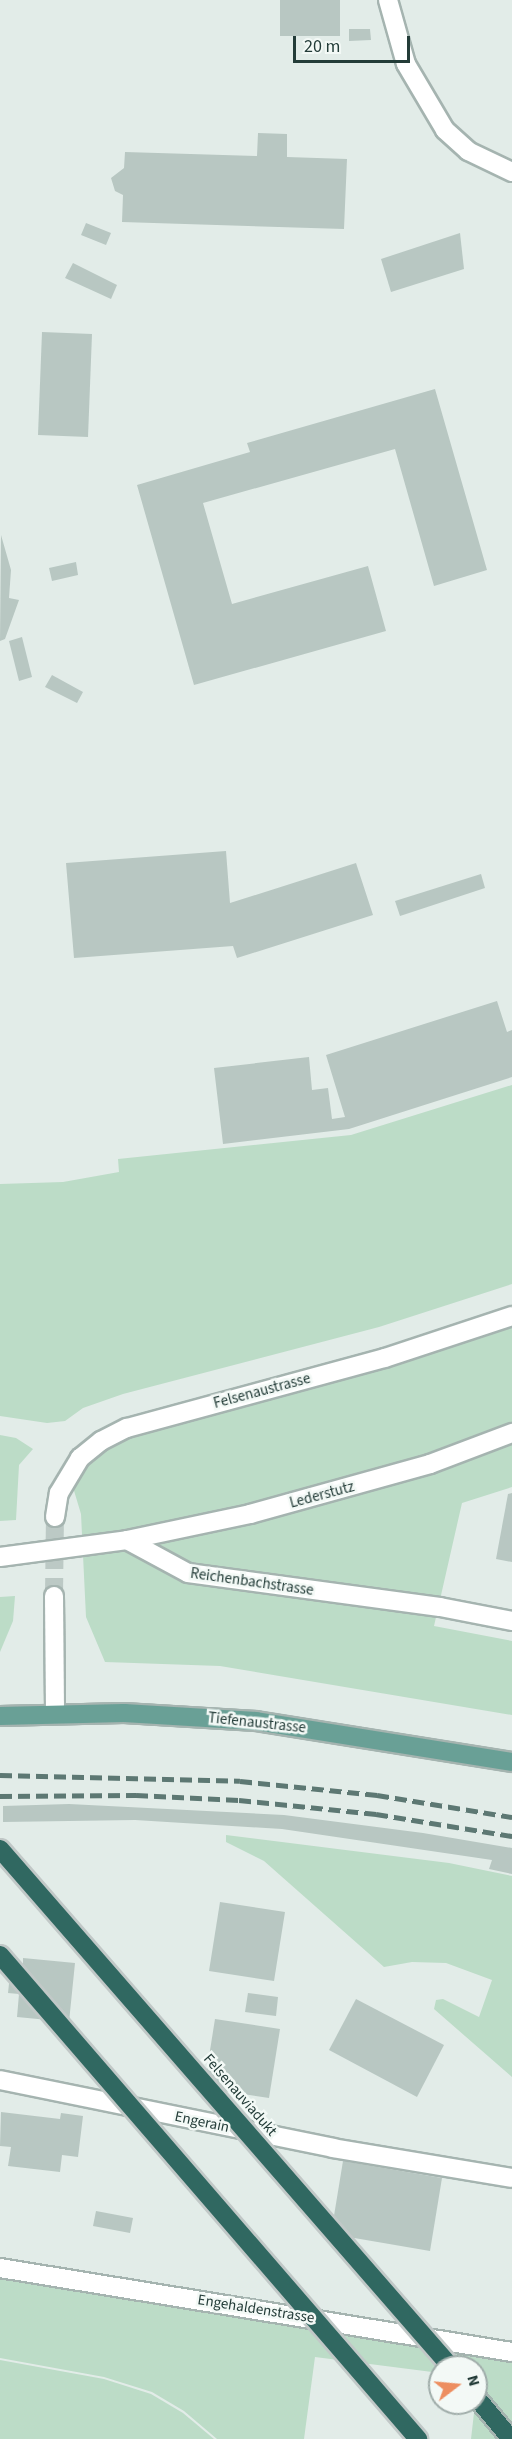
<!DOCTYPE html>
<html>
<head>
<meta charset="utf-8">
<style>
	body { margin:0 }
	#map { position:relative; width:512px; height:2439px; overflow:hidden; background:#e2ece8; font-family:"Source Sans 3",sans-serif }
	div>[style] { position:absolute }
	.green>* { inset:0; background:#bcdcc7 }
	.building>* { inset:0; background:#b8c7c2 }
	.tertiary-tunnel>* { height:18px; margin-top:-9px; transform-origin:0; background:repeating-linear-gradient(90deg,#bcc9c5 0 18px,transparent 0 27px) }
	.roads { filter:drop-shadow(2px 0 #a5b4b0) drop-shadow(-2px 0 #a5b4b0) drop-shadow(0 2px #a5b4b0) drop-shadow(0 -2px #a5b4b0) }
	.minor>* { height:18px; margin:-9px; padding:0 9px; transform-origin:9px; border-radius:9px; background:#fff }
	.tertiary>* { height:18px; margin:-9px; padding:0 9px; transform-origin:9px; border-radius:9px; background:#fff }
	.primary>* { height:18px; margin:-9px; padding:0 9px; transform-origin:9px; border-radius:9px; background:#69a096 }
	.motorway>* { height:18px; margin:-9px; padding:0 9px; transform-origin:9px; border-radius:9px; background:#306861 }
	.rail>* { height:4.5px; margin-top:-2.25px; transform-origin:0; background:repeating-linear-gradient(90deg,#5d7873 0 12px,transparent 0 18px) }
	.bridges { filter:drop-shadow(2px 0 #c1c8c7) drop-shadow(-2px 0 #c1c8c7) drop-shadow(0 2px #c1c8c7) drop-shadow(0 -2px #c1c8c7) }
	.motorway-bridge>* { height:18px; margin:-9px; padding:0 9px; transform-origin:9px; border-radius:9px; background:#306861 }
	span { translate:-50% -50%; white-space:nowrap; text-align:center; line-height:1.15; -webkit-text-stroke:5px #f3f9f6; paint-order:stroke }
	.street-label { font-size:15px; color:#233c38 }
	.north { position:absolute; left:428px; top:2355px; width:60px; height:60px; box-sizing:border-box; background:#f3f9f6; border:2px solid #a0adaa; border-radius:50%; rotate:74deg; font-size:16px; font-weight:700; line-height:24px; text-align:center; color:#233c38 }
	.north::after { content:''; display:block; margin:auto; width:21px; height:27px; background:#ed8e60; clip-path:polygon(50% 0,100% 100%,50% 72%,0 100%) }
	.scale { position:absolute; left:293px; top:36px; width:117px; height:27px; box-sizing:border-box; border:3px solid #233c38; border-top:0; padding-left:8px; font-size:18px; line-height:21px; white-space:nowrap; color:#233c38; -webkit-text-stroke:4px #f3f9f6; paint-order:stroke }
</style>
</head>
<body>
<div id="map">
	<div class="green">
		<i style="clip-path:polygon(512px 1085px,512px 1284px,379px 1327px,123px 1394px,83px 1408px,65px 1421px,47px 1423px,0 1416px,0 1184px,63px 1182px,119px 1172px,118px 1159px,351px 1135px)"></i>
		<i style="clip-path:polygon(512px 1316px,512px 1487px,462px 1503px,434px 1626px,512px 1641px,512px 1715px,220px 1666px,105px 1662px,86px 1617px,81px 1514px,69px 1474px,101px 1442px)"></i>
		<i style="clip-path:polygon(0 1435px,16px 1438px,33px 1449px,19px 1465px,16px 1520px,0 1521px)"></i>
		<i style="clip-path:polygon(15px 1596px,13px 1621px,0 1652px,0 1597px)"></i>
		<i style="clip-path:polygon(226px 1835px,449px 1863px,512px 1876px,512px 2077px,434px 2009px,436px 2000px,443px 1999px,479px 2017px,492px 1980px,446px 1963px,412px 1962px,384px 1967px,264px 1861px,226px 1842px)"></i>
		<i style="clip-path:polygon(0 2269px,512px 2348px,512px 2439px,471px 2439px,478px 2378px,476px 2367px,440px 2367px,440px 2373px,315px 2357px,304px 2439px,217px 2439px,184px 2411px,152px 2392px,104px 2377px,0 2358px)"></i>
		<i style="clip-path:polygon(0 2360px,104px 2379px,151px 2394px,183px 2413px,214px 2439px,0 2439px)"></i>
	</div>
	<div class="building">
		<i style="clip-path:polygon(280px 0,340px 0,340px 36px,280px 36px)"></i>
		<i style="clip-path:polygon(349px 29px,370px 29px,371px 40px,349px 41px)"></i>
		<i style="clip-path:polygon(258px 133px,287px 134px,287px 157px,347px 159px,344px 229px,122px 222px,123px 195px,115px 191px,111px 178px,124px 168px,125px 152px,257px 156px)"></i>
		<i style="clip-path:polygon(86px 223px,111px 233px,106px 245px,81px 235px)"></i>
		<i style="clip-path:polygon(460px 233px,464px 269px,391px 292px,381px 259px)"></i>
		<i style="clip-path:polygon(73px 263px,117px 285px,111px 299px,65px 278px)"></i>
		<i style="clip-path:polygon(42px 332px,92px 334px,88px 437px,38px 435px)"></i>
		<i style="clip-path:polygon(435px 389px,487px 570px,434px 586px,395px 449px,203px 503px,232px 604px,368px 566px,386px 631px,194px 685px,137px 485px,250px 452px,247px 443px)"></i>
		<i style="clip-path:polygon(1px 535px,11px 570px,9px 598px,19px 600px,5px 639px,0 641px)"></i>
		<i style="clip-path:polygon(76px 562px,78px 575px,52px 581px,49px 568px)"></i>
		<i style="clip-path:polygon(22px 637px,32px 677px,19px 681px,9px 641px)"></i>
		<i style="clip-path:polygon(52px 675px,83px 692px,77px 703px,45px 687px)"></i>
		<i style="clip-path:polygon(226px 851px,230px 903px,356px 863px,373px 915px,237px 958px,233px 946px,74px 958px,66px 863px)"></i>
		<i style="clip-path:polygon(481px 874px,485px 888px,400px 916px,395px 901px)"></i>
		<i style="clip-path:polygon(497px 1001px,507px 1032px,512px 1030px,512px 1077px,349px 1129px,223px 1144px,214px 1068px,309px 1057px,312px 1090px,328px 1088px,332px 1119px,345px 1117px,326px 1055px)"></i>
		<i style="clip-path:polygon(512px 1493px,512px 1562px,496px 1559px,508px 1494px)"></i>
		<i style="clip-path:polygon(69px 1804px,284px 1815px,423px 1833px,512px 1848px,512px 1874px,489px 1869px,492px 1860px,282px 1829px,135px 1820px,3px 1822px,3px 1806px)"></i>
		<i style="clip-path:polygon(220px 1902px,285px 1912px,274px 1981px,209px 1971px)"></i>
		<i style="clip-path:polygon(23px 1958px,75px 1963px,69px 2022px,17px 2017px,19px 1994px,8px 1993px,11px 1965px,23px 1966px)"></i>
		<i style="clip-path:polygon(248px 1993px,278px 1997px,276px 2016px,245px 2012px)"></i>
		<i style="clip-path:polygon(356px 1999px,444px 2045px,417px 2097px,329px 2050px)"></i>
		<i style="clip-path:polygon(215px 2019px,280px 2029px,269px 2098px,204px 2088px)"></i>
		<i style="clip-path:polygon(1px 2112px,60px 2119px,61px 2113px,83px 2116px,78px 2157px,62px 2155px,60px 2172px,8px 2166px,11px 2147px,0 2146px)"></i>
		<i style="clip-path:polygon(343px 2161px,442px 2178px,430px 2251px,331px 2234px)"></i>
		<i style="clip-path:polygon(96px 2211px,133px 2218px,130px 2233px,93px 2226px)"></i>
	</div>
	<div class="tertiary-tunnel">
		<i style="left:54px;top:1596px;width:79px;rotate:-89.3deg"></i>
	</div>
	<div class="roads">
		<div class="minor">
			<i style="left:388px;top:0;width:66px;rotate:74.3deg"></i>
			<i style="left:406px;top:64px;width:77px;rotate:59.4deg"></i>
			<i style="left:445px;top:130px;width:31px;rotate:42deg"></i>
			<i style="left:468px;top:151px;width:49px;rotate:25.5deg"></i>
			<i style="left:127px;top:1540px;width:69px;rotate:28.4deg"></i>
			<i style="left:188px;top:1573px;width:254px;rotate:7.7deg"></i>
			<i style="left:440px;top:1607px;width:73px;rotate:11deg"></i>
			<i style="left:0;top:2080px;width:340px;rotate:11.5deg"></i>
			<i style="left:333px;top:2148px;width:181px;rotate:9.5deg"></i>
			<i style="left:0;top:2268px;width:519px;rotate:9.32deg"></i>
		</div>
		<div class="tertiary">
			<i style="left:55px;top:1517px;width:24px;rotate:-81deg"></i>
			<i style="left:59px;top:1493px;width:41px;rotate:-59deg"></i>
			<i style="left:80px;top:1458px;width:27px;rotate:-39deg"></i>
			<i style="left:101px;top:1441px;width:29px;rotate:-27deg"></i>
			<i style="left:127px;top:1428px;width:267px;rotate:-15.2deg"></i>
			<i style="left:385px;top:1358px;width:134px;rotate:-18.3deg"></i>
			<i style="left:0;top:1557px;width:128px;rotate:-7.6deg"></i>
			<i style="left:127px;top:1540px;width:126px;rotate:-11.9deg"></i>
			<i style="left:250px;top:1514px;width:187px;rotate:-15.5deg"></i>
			<i style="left:430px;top:1464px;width:88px;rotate:-20.7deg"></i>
			<i style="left:54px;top:1596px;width:118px;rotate:89.5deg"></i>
		</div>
		<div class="primary">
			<i style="left:0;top:1716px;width:124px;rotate:-1.4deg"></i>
			<i style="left:124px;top:1713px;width:132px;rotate:3.5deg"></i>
			<i style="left:256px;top:1721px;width:259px;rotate:9.1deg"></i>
		</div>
		<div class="motorway">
			<i style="left:476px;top:2397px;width:55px;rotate:50.2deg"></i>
		</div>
	</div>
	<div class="rail">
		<i style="left:0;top:1775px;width:240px;rotate:1.4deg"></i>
		<i style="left:240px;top:1781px;width:138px;rotate:5.8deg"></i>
		<i style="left:377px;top:1795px;width:137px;rotate:9.3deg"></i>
		<i style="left:0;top:1796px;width:136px;rotate:-0.4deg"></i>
		<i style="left:136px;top:1795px;width:103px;rotate:2.8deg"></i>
		<i style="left:239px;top:1800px;width:138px;rotate:5.8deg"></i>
		<i style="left:376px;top:1814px;width:138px;rotate:9.2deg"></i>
	</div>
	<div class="bridges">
		<div class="motorway-bridge">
			<i style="left:0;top:1849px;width:687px;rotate:48.96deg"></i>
			<i style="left:0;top:1955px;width:640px;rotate:49.18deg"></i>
		</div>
	</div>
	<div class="street-label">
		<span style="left:262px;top:1391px;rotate:-15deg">Felsenaustrasse</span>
		<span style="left:322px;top:1495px;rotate:-15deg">Lederstutz</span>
		<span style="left:252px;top:1582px;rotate:8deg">Reichenbachstrasse</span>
		<span style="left:257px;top:1723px;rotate:6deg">Tiefenaustrasse</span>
		<span style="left:240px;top:2095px;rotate:49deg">Felsenauviadukt</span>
		<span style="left:202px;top:2122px;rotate:12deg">Engerain</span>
		<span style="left:256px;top:2309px;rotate:9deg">Engehaldenstrasse</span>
	</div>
	<div class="north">N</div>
	<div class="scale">20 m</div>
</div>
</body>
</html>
